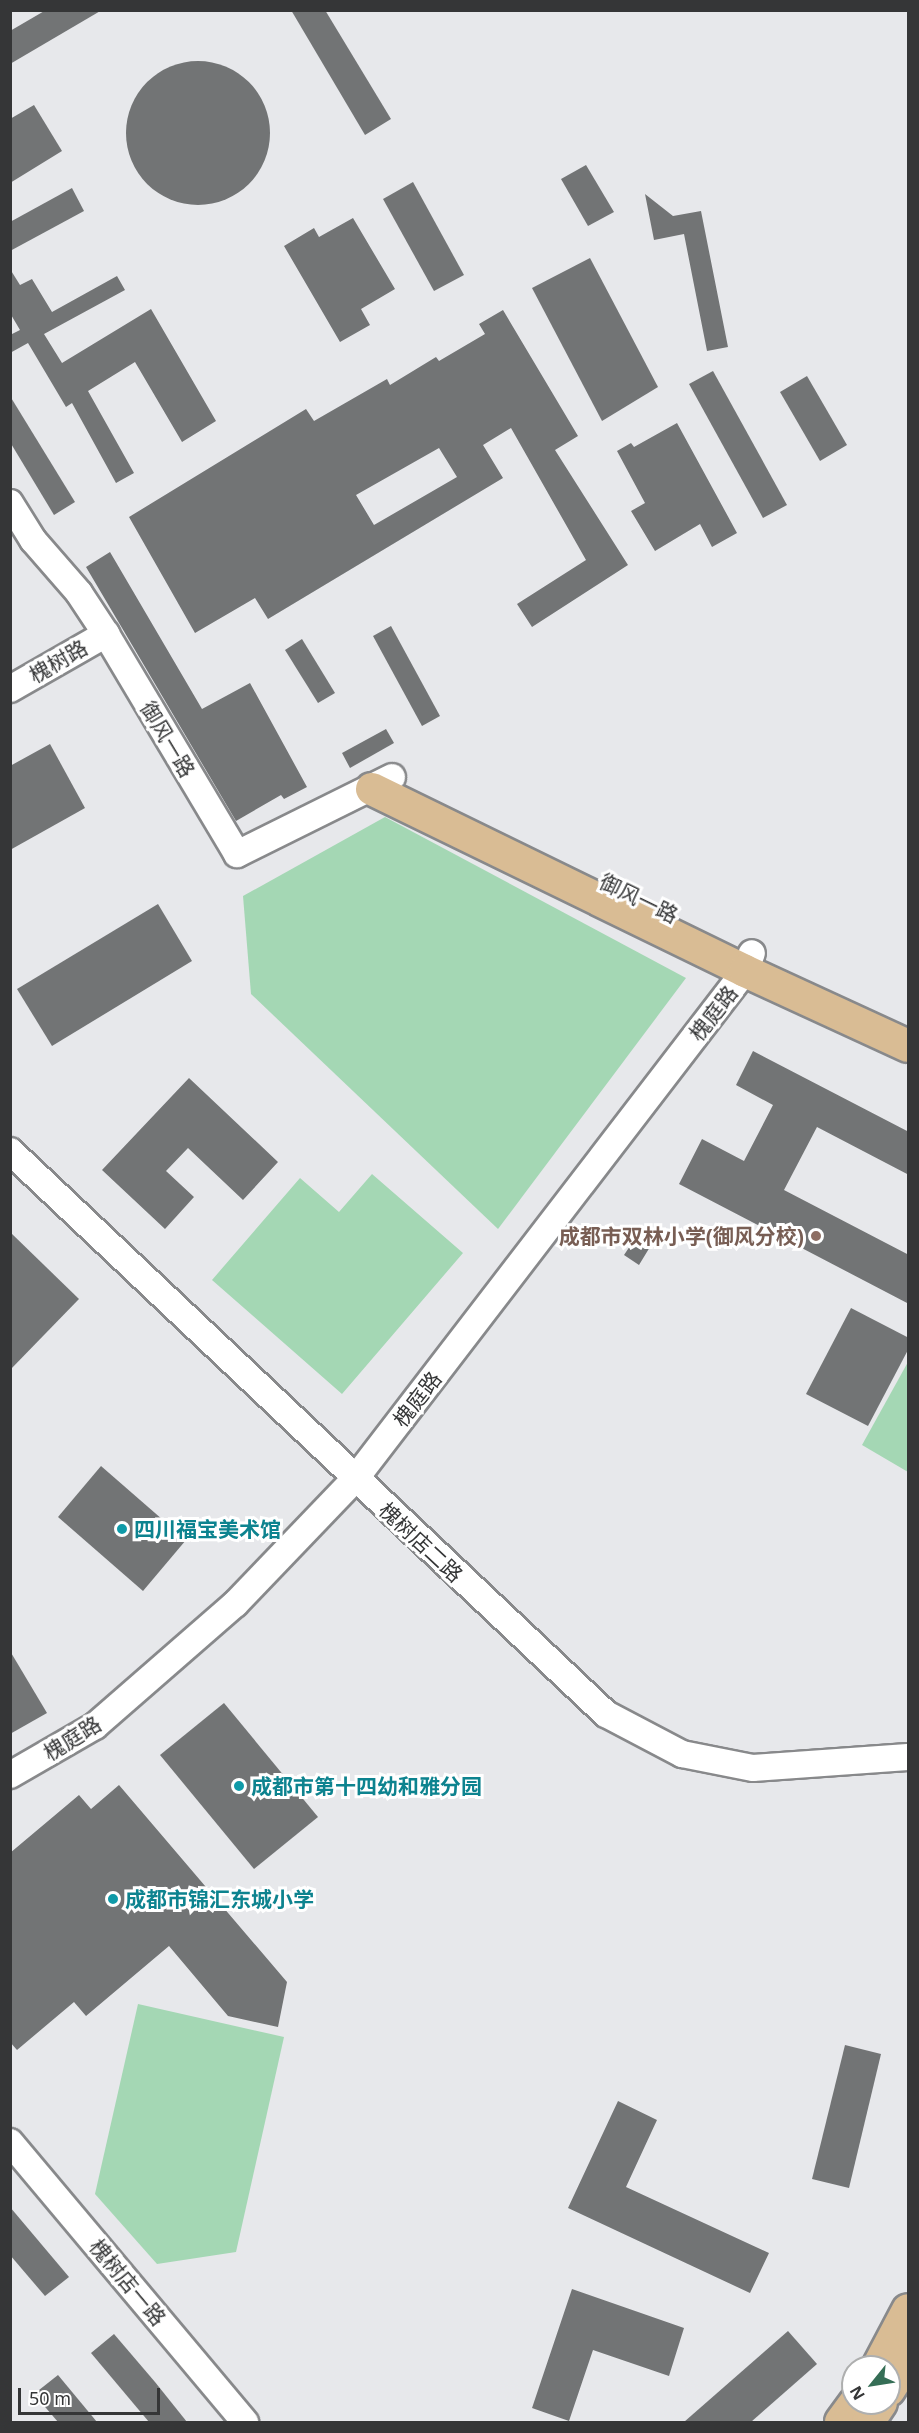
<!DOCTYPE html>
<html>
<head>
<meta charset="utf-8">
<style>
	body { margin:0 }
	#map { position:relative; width:919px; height:2433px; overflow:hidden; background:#e7e8eb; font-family:"Noto Sans","Noto Sans SC",sans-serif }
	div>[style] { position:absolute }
	.green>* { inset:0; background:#a4d7b4 }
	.building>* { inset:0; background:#727475 }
	.round { border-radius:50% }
	.roads { filter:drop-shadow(2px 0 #88898b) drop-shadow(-2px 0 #88898b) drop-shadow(0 2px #88898b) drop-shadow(0 -2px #88898b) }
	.minor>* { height:26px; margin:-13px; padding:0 13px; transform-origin:13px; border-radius:13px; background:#fff }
	.major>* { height:32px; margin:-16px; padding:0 16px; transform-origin:16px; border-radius:16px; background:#d9bc94 }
	.dots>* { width:16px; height:16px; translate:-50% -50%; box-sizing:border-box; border:3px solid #fff; border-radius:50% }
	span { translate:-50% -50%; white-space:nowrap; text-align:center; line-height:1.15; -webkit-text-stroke:6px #fff; paint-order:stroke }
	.street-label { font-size:21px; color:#353637 }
	.education-label { font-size:21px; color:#785e54; font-weight:700 }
	.right { translate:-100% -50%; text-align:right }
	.culture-label { font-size:21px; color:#0d838f; font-weight:700 }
	.left { translate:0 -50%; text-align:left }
	.frame { position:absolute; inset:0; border:12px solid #353637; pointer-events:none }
	.north { position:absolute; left:841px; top:2355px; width:60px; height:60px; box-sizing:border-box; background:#fff; border:2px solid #aeafaf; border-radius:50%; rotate:240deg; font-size:16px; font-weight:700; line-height:24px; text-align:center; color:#353637 }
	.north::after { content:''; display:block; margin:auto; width:21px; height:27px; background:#356e56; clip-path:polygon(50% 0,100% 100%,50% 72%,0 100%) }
	.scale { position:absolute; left:18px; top:2388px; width:142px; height:27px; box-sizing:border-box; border:3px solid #353637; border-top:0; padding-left:8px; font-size:18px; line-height:21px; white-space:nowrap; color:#353637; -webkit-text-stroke:4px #fff; paint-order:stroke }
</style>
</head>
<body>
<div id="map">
	<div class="green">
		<i style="clip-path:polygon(385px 817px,686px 978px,498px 1229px,251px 994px,243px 896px)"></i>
		<i style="clip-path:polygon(372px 1174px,463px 1253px,342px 1394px,212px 1280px,300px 1178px,339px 1212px)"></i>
		<i style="clip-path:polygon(908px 1362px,908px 1472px,862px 1445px)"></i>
		<i style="clip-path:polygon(138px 2004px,284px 2037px,236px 2252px,157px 2264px,95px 2194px)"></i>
	</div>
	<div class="building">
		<i style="clip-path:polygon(46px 10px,102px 10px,10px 64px,10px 31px)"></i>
		<i style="clip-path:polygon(291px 10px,325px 10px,391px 119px,365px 135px)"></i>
		<i class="round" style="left:126px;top:61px;width:144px;height:144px"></i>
		<i style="clip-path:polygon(34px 105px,62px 151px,10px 183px,10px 119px)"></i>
		<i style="clip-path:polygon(586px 165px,614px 212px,588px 226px,561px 179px)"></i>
		<i style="clip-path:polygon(413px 182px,464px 275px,434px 291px,383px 199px)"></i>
		<i style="clip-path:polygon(72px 188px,84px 211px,10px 251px,10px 222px)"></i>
		<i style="clip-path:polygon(645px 194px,673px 216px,701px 211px,728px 347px,707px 351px,684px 234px,654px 240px)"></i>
		<i style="clip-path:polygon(353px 218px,395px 289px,361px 309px,370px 325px,340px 342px,284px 246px,314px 228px,319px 237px)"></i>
		<i style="clip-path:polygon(590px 258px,658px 387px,602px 421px,532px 288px)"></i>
		<i style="clip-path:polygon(10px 269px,20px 285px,32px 279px,52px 312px,117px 276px,125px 290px,44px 334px,62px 363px,151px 309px,216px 421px,182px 442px,135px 362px,88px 391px,134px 473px,116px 483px,72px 403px,66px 407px,28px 343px,10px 353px,10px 335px,20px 330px,10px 313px)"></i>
		<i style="clip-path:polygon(evenodd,503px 310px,578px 436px,555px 450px,628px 565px,532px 627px,517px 604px,586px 560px,511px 428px,483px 445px,503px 478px,268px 619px,255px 598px,195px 633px,129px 517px,306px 409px,314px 421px,387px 379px,390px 385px,436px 357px,439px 361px,485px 334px,479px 324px,503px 310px,439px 448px,457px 477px,374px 525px,356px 495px,439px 448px)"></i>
		<i style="clip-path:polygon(713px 371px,787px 505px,763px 518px,689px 384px)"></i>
		<i style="clip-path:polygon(807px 376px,847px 445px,820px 461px,780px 392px)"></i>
		<i style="clip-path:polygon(10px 396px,75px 502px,54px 515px,10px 442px)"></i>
		<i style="clip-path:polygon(677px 423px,737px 533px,712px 547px,700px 524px,655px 551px,631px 511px,645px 503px,617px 451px,631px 443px,634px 447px)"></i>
		<i style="clip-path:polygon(110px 552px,202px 709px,250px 683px,307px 787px,284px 799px,281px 795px,236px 821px,86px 567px)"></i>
		<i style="clip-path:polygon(391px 626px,440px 716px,422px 726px,373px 636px)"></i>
		<i style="clip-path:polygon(302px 639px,335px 693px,318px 703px,285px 650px)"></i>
		<i style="clip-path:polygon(386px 729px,394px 743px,350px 768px,342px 753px)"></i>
		<i style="clip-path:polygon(50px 744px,85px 808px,10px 850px,10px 766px)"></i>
		<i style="clip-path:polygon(158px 904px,192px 961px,52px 1046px,17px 989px)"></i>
		<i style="clip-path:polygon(753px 1051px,909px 1132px,909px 1175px,817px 1127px,784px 1190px,909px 1255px,909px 1304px,679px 1184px,702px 1139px,744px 1161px,773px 1105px,736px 1085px)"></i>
		<i style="clip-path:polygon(189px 1078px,278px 1162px,243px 1200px,188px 1148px,166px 1171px,194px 1197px,165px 1229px,102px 1170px)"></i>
		<i style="clip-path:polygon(631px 1228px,653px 1242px,639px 1265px,624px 1255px,630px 1246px,623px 1241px)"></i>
		<i style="clip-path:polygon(10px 1232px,79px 1299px,10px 1370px)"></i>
		<i style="clip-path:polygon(851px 1308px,909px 1338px,909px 1348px,868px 1426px,806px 1394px)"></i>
		<i style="clip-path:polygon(101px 1466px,186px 1540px,143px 1591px,58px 1517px)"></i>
		<i style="clip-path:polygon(10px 1651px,47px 1713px,10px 1734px)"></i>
		<i style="clip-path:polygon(224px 1703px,318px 1817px,254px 1869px,160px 1755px)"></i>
		<i style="clip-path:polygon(119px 1785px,287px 1982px,278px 2027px,228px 2016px,169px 1946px,86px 2016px,74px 2002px,17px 2050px,10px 2042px,10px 1853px,79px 1795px,91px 1809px)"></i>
		<i style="clip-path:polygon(845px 2045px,881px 2054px,849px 2188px,812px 2179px)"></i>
		<i style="clip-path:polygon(618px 2101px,657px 2120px,626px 2187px,769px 2253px,750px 2293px,568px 2208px)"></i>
		<i style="clip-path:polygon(10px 2207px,69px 2277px,45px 2296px,10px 2255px)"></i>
		<i style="clip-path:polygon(572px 2289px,684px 2328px,669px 2376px,593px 2350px,569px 2421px,532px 2408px)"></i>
		<i style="clip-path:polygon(788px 2331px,817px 2364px,751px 2422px,684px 2422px)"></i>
		<i style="clip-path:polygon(114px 2334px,155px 2382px,187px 2422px,149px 2422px,91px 2353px)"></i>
		<i style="clip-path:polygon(58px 2375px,97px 2422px,58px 2422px,34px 2394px)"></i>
	</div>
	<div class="roads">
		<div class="minor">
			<i style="left:10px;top:503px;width:44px;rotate:58.1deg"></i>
			<i style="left:33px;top:540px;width:70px;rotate:49deg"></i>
			<i style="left:79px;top:593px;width:49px;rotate:56.6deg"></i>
			<i style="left:106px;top:634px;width:256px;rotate:59.2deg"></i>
			<i style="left:237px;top:854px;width:173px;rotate:-26.4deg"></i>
			<i style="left:10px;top:689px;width:111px;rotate:-29.8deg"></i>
			<i style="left:10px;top:1151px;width:820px;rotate:43.37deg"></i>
			<i style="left:606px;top:1714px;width:86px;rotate:27.8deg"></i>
			<i style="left:682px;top:1754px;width:72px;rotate:11.2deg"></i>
			<i style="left:753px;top:1768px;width:155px;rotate:-4.1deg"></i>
			<i style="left:10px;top:1775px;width:98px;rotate:-30deg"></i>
			<i style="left:95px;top:1726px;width:186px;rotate:-41.1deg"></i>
			<i style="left:235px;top:1604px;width:173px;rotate:-46.2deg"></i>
			<i style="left:355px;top:1479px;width:640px;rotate:-52.49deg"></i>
			<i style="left:745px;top:971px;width:19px;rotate:-69deg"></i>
			<i style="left:10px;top:2142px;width:366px;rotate:50deg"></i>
		</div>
		<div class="major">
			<i style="left:372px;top:789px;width:415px;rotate:26deg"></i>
			<i style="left:745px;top:971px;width:179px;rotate:24.7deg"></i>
			<i style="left:878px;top:2367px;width:64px;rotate:-62.2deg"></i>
			<i style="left:889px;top:2390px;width:36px;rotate:-58deg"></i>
			<i style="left:841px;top:2422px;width:24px;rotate:-54deg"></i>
			<i style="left:868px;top:2422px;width:23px;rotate:-56deg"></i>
		</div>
	</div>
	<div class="dots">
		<i style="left:816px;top:1236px;background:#8d6e63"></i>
		<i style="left:122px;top:1529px;background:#0f9aa8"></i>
		<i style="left:239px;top:1786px;background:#0f9aa8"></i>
		<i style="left:113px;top:1899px;background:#0f9aa8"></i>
	</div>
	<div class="street-label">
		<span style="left:58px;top:661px;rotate:-30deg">槐树路</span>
		<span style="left:168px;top:739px;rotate:59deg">御风一路</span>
		<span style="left:639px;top:898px;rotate:26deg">御风一路</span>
		<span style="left:713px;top:1013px;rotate:-52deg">槐庭路</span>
		<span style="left:417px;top:1399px;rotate:-52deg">槐庭路</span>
		<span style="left:421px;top:1542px;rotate:43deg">槐树店二路</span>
		<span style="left:72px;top:1738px;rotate:-32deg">槐庭路</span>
		<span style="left:128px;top:2282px;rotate:50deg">槐树店一路</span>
	</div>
	<div class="education-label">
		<span class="right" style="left:804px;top:1236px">成都市双林小学(御风分校)</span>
	</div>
	<div class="culture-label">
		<span class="left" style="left:134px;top:1529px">四川福宝美术馆</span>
		<span class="left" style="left:251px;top:1786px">成都市第十四幼和雅分园</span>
		<span class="left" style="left:125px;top:1899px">成都市锦汇东城小学</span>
	</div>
	<div class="frame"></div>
	<div class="north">N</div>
	<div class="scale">50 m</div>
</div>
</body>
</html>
